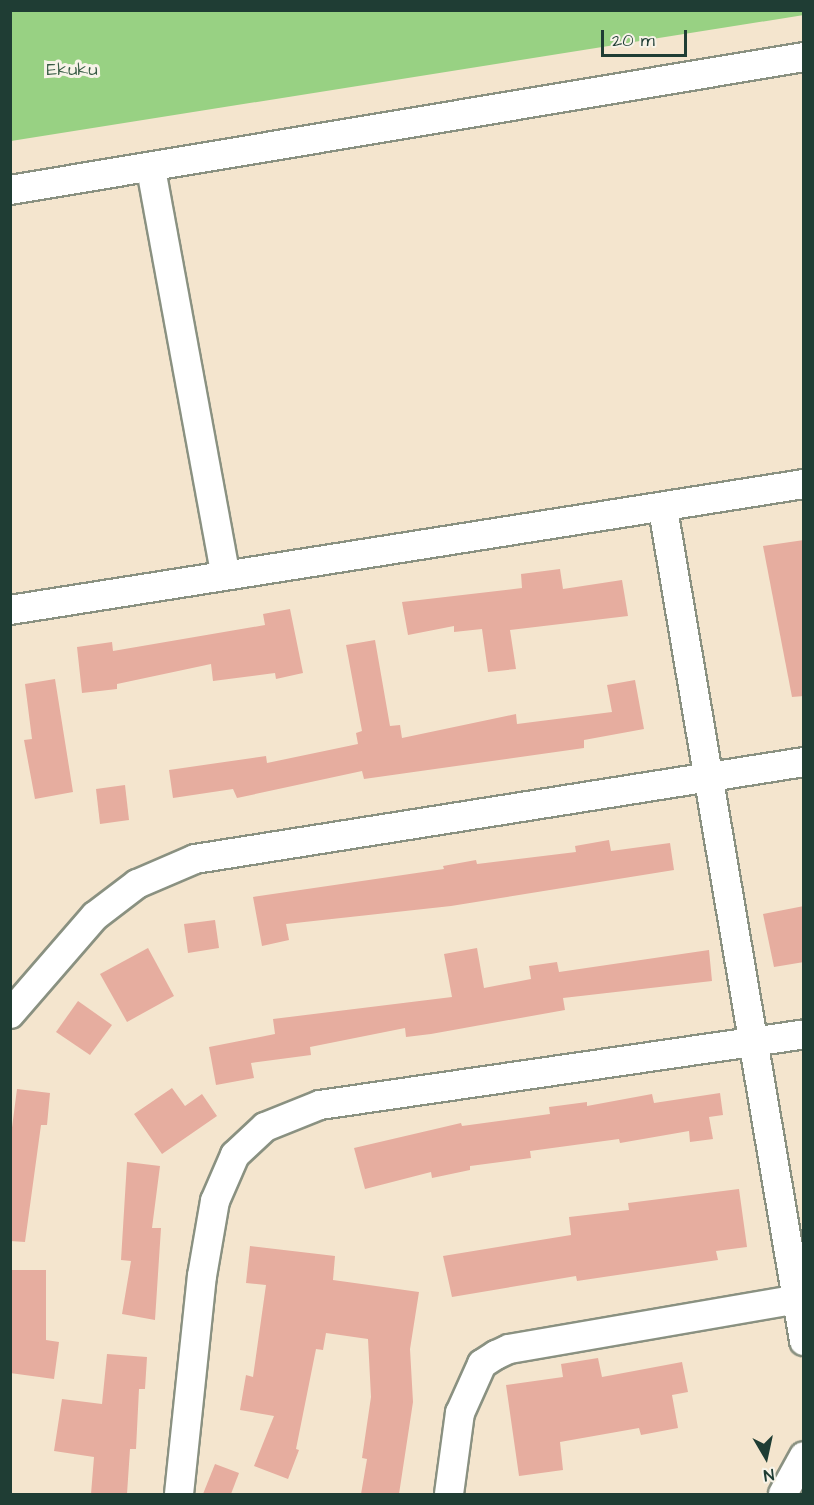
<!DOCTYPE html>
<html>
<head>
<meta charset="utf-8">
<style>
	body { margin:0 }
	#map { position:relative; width:814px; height:1505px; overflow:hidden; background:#f4e5ce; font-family:"Architects Daughter",sans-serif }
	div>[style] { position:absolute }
	.green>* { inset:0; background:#98d183 }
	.building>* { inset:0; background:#e6ad9f }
	.roads { filter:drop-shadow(2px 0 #8a9181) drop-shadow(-2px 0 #8a9181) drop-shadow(0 2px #8a9181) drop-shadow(0 -2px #8a9181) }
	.minor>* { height:28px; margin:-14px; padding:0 14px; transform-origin:14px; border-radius:14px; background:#fff }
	span { translate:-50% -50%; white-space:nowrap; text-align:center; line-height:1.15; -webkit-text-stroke:6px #f7f3e8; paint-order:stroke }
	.park-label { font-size:18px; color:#375b44 }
	.frame { position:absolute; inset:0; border:12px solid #1f3d34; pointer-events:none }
	.north { position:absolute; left:736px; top:1427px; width:60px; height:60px; -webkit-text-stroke:4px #f7f3e8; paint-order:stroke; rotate:171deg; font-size:16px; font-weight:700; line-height:24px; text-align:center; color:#1f3d34 }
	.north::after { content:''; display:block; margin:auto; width:21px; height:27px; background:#1f3d34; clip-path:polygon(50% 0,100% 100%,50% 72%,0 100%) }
	.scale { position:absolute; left:601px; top:30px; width:86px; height:27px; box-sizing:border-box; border:3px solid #1f3d34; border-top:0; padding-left:8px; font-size:18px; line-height:21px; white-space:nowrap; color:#1f3d34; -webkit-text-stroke:4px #f7f3e8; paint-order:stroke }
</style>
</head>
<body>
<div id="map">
	<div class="green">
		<i style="clip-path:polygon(11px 10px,803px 10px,804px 15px,11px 141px)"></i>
	</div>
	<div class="building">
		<i style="clip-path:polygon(804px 540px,804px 696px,792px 697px,763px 546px)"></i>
		<i style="clip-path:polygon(560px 569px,563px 589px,622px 580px,628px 616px,510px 630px,516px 669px,488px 672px,482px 629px,454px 632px,454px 626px,408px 635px,402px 602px,522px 588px,521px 574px)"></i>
		<i style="clip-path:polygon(290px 609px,303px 673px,276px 679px,275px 673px,213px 681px,211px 664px,117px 684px,117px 689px,82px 693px,77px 647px,112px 642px,113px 651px,265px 625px,263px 614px)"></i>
		<i style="clip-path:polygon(375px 640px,390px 726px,400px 725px,402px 738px,516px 714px,517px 724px,612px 712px,607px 685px,635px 680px,644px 729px,584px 740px,584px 748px,364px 779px,362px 771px,237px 798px,233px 789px,173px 798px,169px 770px,266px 756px,267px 763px,358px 744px,356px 733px,362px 731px,346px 645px)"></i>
		<i style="clip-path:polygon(55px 679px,73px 792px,35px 799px,24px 740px,32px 739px,25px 684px)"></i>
		<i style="clip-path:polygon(125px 785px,129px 820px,100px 824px,96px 789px)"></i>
		<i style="clip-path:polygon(609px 840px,611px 851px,670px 843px,674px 870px,451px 906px,286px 924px,289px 940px,262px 946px,253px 897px,444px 869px,443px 866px,476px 860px,477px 864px,576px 852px,575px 846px)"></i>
		<i style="clip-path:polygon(804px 906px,804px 962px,774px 967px,763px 914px)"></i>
		<i style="clip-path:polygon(215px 920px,219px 948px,188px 953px,184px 924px)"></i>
		<i style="clip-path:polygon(148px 948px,174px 996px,127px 1022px,100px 974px)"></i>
		<i style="clip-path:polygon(477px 948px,484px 988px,531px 979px,529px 966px,557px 962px,559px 972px,709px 950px,712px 981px,563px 998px,565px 1010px,431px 1034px,406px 1037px,405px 1028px,310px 1047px,311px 1055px,251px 1063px,254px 1078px,216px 1085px,209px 1047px,275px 1034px,273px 1019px,452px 997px,444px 954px)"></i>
		<i style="clip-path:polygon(78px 1001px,112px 1025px,90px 1055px,56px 1032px)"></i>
		<i style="clip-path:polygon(172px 1088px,185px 1106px,202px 1094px,217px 1116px,162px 1154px,134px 1114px)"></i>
		<i style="clip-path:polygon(17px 1089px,50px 1093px,47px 1125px,41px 1125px,25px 1242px,10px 1241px,10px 1143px)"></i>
		<i style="clip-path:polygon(720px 1093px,723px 1115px,709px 1117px,713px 1139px,690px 1142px,689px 1131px,620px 1143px,619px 1139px,530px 1151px,531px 1158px,470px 1166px,470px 1170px,432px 1178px,431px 1172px,365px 1189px,354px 1148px,461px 1123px,462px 1126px,550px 1114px,549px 1107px,587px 1102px,587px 1106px,652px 1094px,654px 1103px)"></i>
		<i style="clip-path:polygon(127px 1162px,160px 1166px,152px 1228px,161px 1228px,155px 1320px,122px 1314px,131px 1261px,121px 1260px)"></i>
		<i style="clip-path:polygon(739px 1189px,747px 1247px,716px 1251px,718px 1260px,577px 1281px,576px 1276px,452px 1297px,443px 1256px,571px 1235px,569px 1217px,629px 1210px,628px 1203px)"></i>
		<i style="clip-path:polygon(250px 1246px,335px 1256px,333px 1280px,419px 1292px,410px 1349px,413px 1402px,399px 1494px,361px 1494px,367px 1459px,362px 1458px,371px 1397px,368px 1339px,326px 1333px,323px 1350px,316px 1349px,296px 1449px,299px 1450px,288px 1479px,254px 1466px,274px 1416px,240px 1410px,246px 1375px,253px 1377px,266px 1285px,246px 1283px)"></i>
		<i style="clip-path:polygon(10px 1270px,46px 1270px,46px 1340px,59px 1342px,54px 1379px,10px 1373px)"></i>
		<i style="clip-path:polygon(107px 1354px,147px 1357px,145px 1389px,139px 1389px,136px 1449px,130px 1449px,127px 1494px,91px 1494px,94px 1457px,54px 1451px,62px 1399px,102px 1404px)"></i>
		<i style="clip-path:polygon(598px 1358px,602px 1377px,682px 1362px,688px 1392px,672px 1395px,678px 1428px,641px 1435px,639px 1428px,560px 1442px,563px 1470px,519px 1476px,506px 1385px,563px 1377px,561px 1364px)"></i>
		<i style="clip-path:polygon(215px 1464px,239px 1473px,231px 1494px,203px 1494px)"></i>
	</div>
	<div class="roads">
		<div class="minor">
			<i style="left:151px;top:169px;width:412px;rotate:79.6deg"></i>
			<i style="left:10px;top:190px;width:805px;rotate:-9.51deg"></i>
			<i style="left:663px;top:509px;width:844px;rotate:80.38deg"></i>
			<i style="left:10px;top:610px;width:804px;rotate:-9.02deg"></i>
			<i style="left:10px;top:1014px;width:130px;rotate:-49.1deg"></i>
			<i style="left:95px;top:916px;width:53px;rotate:-37.3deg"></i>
			<i style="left:137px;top:884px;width:63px;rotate:-23.3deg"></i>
			<i style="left:195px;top:859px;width:617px;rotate:-9.05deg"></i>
			<i style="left:179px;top:1494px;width:219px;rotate:-84deg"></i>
			<i style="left:202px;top:1276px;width:76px;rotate:-80.2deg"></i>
			<i style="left:215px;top:1201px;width:50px;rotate:-66.5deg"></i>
			<i style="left:235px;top:1155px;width:41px;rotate:-43deg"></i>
			<i style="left:265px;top:1127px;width:59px;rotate:-21.8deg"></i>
			<i style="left:320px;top:1105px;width:489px;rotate:-8.3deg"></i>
			<i style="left:449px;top:1494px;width:82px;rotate:-82.3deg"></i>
			<i style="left:460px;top:1413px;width:54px;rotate:-65.8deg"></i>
			<i style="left:482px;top:1364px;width:17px;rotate:-33deg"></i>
			<i style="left:496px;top:1355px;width:14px;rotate:-25deg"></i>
			<i style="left:509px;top:1349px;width:299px;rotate:-9.8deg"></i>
			<i style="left:783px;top:1494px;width:43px;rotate:-61.1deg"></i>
		</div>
	</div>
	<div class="park-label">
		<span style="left:72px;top:70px">Ekuku</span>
	</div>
	<div class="frame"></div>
	<div class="north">N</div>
	<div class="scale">20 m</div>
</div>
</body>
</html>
